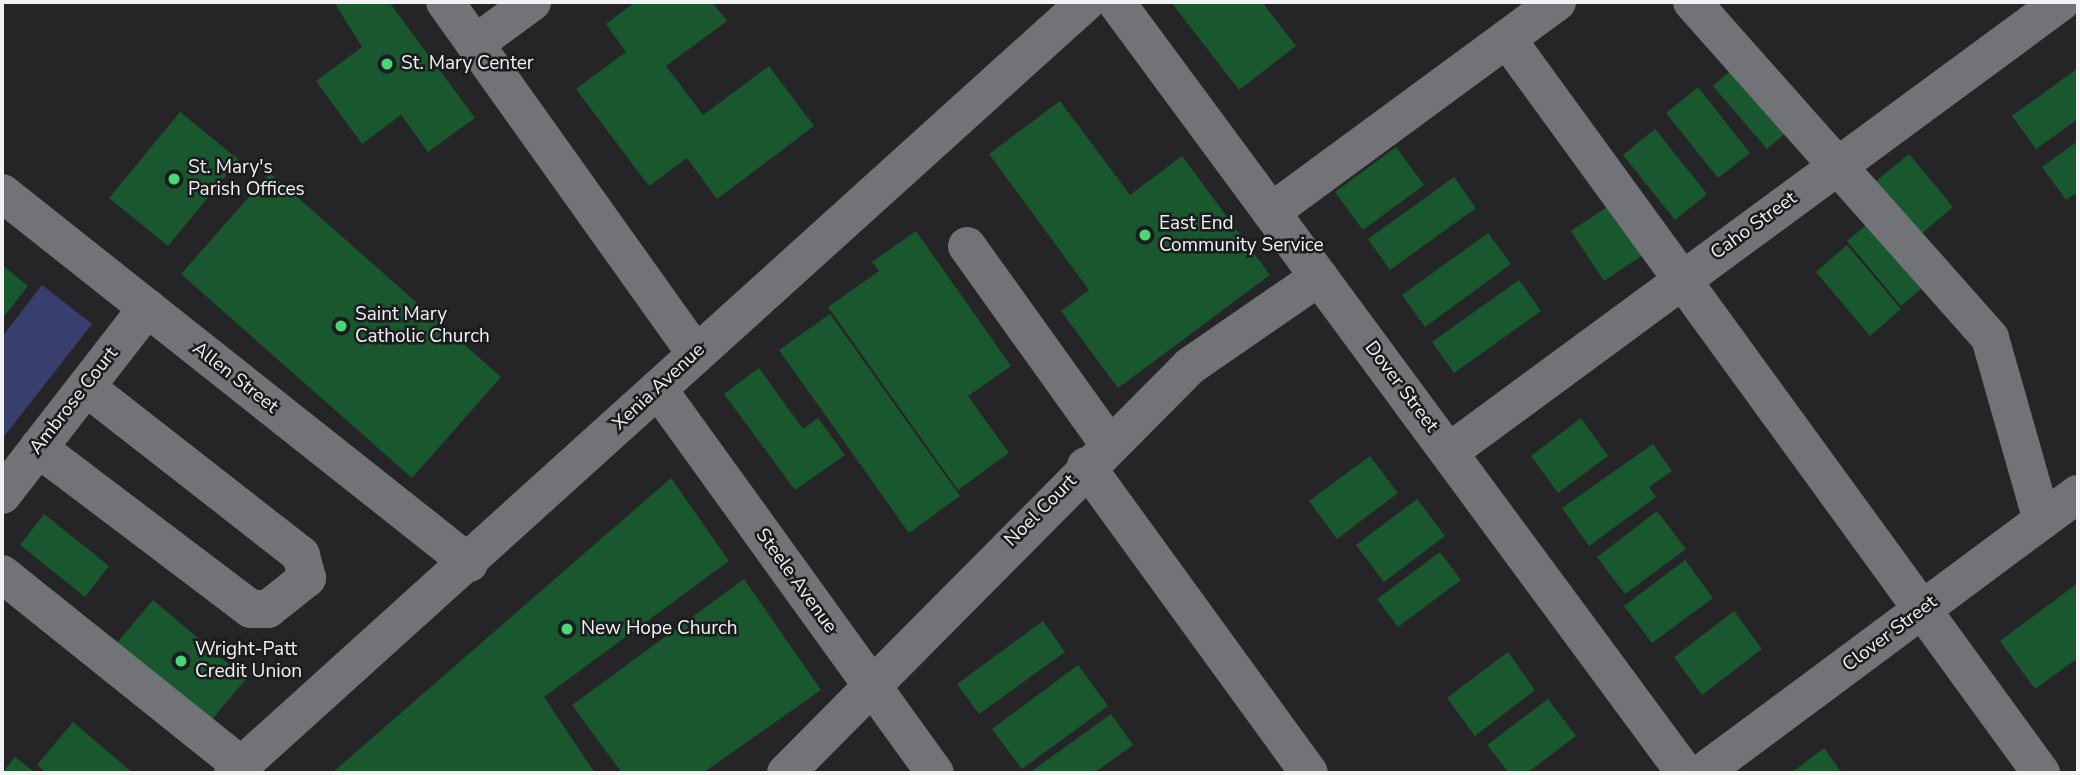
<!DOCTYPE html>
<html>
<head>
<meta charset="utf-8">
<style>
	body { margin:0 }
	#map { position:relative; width:2080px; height:775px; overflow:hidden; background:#252528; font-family:"Nunito Sans",sans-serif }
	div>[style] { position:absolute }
	.green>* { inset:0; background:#383f6e }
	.building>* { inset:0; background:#19572e }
	.minor>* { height:38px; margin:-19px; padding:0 19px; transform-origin:19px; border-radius:19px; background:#727376 }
	.dots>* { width:19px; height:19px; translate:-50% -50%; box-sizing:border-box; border:4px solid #1b1c1e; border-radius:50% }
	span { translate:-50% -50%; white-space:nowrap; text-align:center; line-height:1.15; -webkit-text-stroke:5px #1b1c1e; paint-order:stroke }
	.poi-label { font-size:19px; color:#f2f2f4 }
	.left { translate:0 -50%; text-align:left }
	.street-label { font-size:19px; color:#f2f2f4 }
	.frame { position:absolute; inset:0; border:4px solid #f2f2f4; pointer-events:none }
</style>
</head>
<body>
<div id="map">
	<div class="green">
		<i style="clip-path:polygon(42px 285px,92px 324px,2px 439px,2px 337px)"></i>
	</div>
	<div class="building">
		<i style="clip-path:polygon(334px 2px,389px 2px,475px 118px,428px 152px,401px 115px,362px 144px,316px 81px,362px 47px)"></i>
		<i style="clip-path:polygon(635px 2px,712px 2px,727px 21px,666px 66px,703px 115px,769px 66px,814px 126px,717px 199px,687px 158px,649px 186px,576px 89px,626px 52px,606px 24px)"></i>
		<i style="clip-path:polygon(1171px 2px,1262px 2px,1296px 46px,1239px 90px)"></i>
		<i style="clip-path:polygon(1744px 59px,1799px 122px,1767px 149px,1713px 86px)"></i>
		<i style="clip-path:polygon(2078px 68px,2078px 119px,2036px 149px,2012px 116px)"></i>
		<i style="clip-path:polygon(1698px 87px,1750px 153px,1718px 178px,1666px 113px)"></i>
		<i style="clip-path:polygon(1060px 101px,1130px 195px,1182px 156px,1270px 275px,1118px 388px,1061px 311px,1089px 290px,989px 154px)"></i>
		<i style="clip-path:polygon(180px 112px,239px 160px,168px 246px,109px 198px)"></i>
		<i style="clip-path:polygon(1655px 129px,1707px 194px,1675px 220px,1623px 155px)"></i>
		<i style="clip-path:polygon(2078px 141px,2078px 192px,2066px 200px,2042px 167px)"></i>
		<i style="clip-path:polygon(1396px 147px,1424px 185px,1363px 230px,1335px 192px)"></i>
		<i style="clip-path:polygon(1909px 154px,1953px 207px,1920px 235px,1875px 182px)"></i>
		<i style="clip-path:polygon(270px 173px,501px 377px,412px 478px,181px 274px)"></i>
		<i style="clip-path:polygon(1454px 177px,1476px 208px,1390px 270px,1368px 239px)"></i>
		<i style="clip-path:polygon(1613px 203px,1646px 253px,1604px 281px,1571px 231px)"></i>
		<i style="clip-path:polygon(1878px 215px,1933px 279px,1901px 306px,1847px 241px)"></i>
		<i style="clip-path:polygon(916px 231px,1011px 366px,968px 396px,1009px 453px,958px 490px,828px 307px,879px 271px,872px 262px)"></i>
		<i style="clip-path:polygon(1488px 233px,1511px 264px,1425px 327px,1402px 295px)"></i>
		<i style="clip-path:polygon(1847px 245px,1901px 309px,1870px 336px,1816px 272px)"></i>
		<i style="clip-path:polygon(2px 265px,28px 286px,2px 319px)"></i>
		<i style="clip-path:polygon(1519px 280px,1541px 311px,1454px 373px,1432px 342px)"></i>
		<i style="clip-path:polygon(830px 314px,960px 496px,909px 533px,779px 350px)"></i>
		<i style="clip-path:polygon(759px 368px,803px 429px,818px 418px,845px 455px,795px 490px,724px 394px)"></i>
		<i style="clip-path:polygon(1581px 418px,1608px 456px,1558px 493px,1531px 456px)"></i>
		<i style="clip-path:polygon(1653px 444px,1672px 471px,1649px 487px,1656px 497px,1589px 546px,1562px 508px)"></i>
		<i style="clip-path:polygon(1370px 456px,1398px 493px,1337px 539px,1309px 501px)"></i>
		<i style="clip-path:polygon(671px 478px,729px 561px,544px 697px,595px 773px,332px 773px)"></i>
		<i style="clip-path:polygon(1417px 499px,1445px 536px,1384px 582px,1356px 545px)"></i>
		<i style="clip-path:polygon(1657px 511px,1686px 549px,1625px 594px,1597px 557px)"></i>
		<i style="clip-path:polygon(44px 514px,109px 566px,85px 597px,20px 545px)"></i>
		<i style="clip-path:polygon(1440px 552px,1461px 580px,1398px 627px,1377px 599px)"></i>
		<i style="clip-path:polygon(1685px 560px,1713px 598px,1652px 643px,1624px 606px)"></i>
		<i style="clip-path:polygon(744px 579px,821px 690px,703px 773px,622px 773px,572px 705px)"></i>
		<i style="clip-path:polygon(2078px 583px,2078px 658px,2035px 689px,2000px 641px)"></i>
		<i style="clip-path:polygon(153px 600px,246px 679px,209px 723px,116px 644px)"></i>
		<i style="clip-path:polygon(1734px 611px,1762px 649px,1702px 695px,1674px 657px)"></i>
		<i style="clip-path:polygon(1043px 621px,1065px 652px,979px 714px,957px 684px)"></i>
		<i style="clip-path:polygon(1508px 652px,1535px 690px,1475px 736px,1447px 698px)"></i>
		<i style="clip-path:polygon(1078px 665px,1108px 706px,1022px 769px,992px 729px)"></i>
		<i style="clip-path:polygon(1548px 699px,1576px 736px,1527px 773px,1509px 773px,1487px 745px)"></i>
		<i style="clip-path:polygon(1111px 714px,1133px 745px,1094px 773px,1029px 773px)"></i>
		<i style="clip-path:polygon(73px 722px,133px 773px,46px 773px,37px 765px)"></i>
		<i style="clip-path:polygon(1824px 748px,1842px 773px,1791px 773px)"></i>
		<i style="clip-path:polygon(15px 757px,36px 773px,2px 773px)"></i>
	</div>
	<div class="minor">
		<i style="left:445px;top:2px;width:432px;rotate:54.5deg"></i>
		<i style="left:1116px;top:2px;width:958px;rotate:53.57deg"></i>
		<i style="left:1692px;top:2px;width:449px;rotate:48.4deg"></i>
		<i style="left:1990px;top:338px;width:190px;rotate:74.1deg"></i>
		<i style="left:1507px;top:39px;width:908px;rotate:53.96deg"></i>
		<i style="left:475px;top:44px;width:71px;rotate:-36.4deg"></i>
		<i style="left:2px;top:193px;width:596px;rotate:38.39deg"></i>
		<i style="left:1271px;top:212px;width:355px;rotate:-36.3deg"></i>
		<i style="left:967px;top:246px;width:244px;rotate:54.4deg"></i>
		<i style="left:658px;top:389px;width:473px;rotate:54.2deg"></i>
		<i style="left:38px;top:448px;width:267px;rotate:37.1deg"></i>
		<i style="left:251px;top:609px;width:17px"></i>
		<i style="left:268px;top:609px;width:50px;rotate:-38.5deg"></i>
		<i style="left:307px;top:578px;width:24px;rotate:-105deg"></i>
		<i style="left:301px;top:555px;width:273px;rotate:-142deg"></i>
		<i style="left:1449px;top:452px;width:760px;rotate:-36.33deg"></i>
		<i style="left:1086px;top:466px;width:379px;rotate:54deg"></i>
		<i style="left:2px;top:495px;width:237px;rotate:-52.2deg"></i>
		<i style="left:2px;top:574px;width:307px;rotate:38.7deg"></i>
		<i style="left:233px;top:773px;width:1150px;rotate:-42.11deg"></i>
		<i style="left:786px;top:773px;width:573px;rotate:-45.21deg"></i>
		<i style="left:1190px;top:366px;width:157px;rotate:-34.6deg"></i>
		<i style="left:1702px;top:773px;width:468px;rotate:-36.6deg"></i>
	</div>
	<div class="dots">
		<i style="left:387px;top:64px;background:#47d779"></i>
		<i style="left:174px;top:179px;background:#47d779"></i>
		<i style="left:1145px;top:235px;background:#47d779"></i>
		<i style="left:341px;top:326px;background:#47d779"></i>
		<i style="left:567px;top:629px;background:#47d779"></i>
		<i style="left:181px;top:661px;background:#47d779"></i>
	</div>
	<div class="poi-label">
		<span class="left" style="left:401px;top:64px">St. Mary Center</span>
		<span class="left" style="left:188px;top:179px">St. Mary's<br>Parish Offices</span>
		<span class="left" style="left:1159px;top:235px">East End<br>Community Service</span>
		<span class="left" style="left:355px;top:326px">Saint Mary<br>Catholic Church</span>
		<span class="left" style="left:581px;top:629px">New Hope Church</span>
		<span class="left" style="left:195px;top:661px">Wright-Patt<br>Credit Union</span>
	</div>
	<div class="street-label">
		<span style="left:1754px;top:226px;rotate:-36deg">Caho Street</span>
		<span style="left:235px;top:378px;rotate:38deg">Allen Street</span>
		<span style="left:659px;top:387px;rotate:-43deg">Xenia Avenue</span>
		<span style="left:1401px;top:387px;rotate:53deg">Dover Street</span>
		<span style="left:74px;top:401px;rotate:-52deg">Ambrose Court</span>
		<span style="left:1041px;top:511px;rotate:-45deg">Noel Court</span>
		<span style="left:796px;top:581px;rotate:54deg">Steele Avenue</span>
		<span style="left:1890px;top:634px;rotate:-37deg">Clover Street</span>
	</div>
	<div class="frame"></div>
</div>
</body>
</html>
